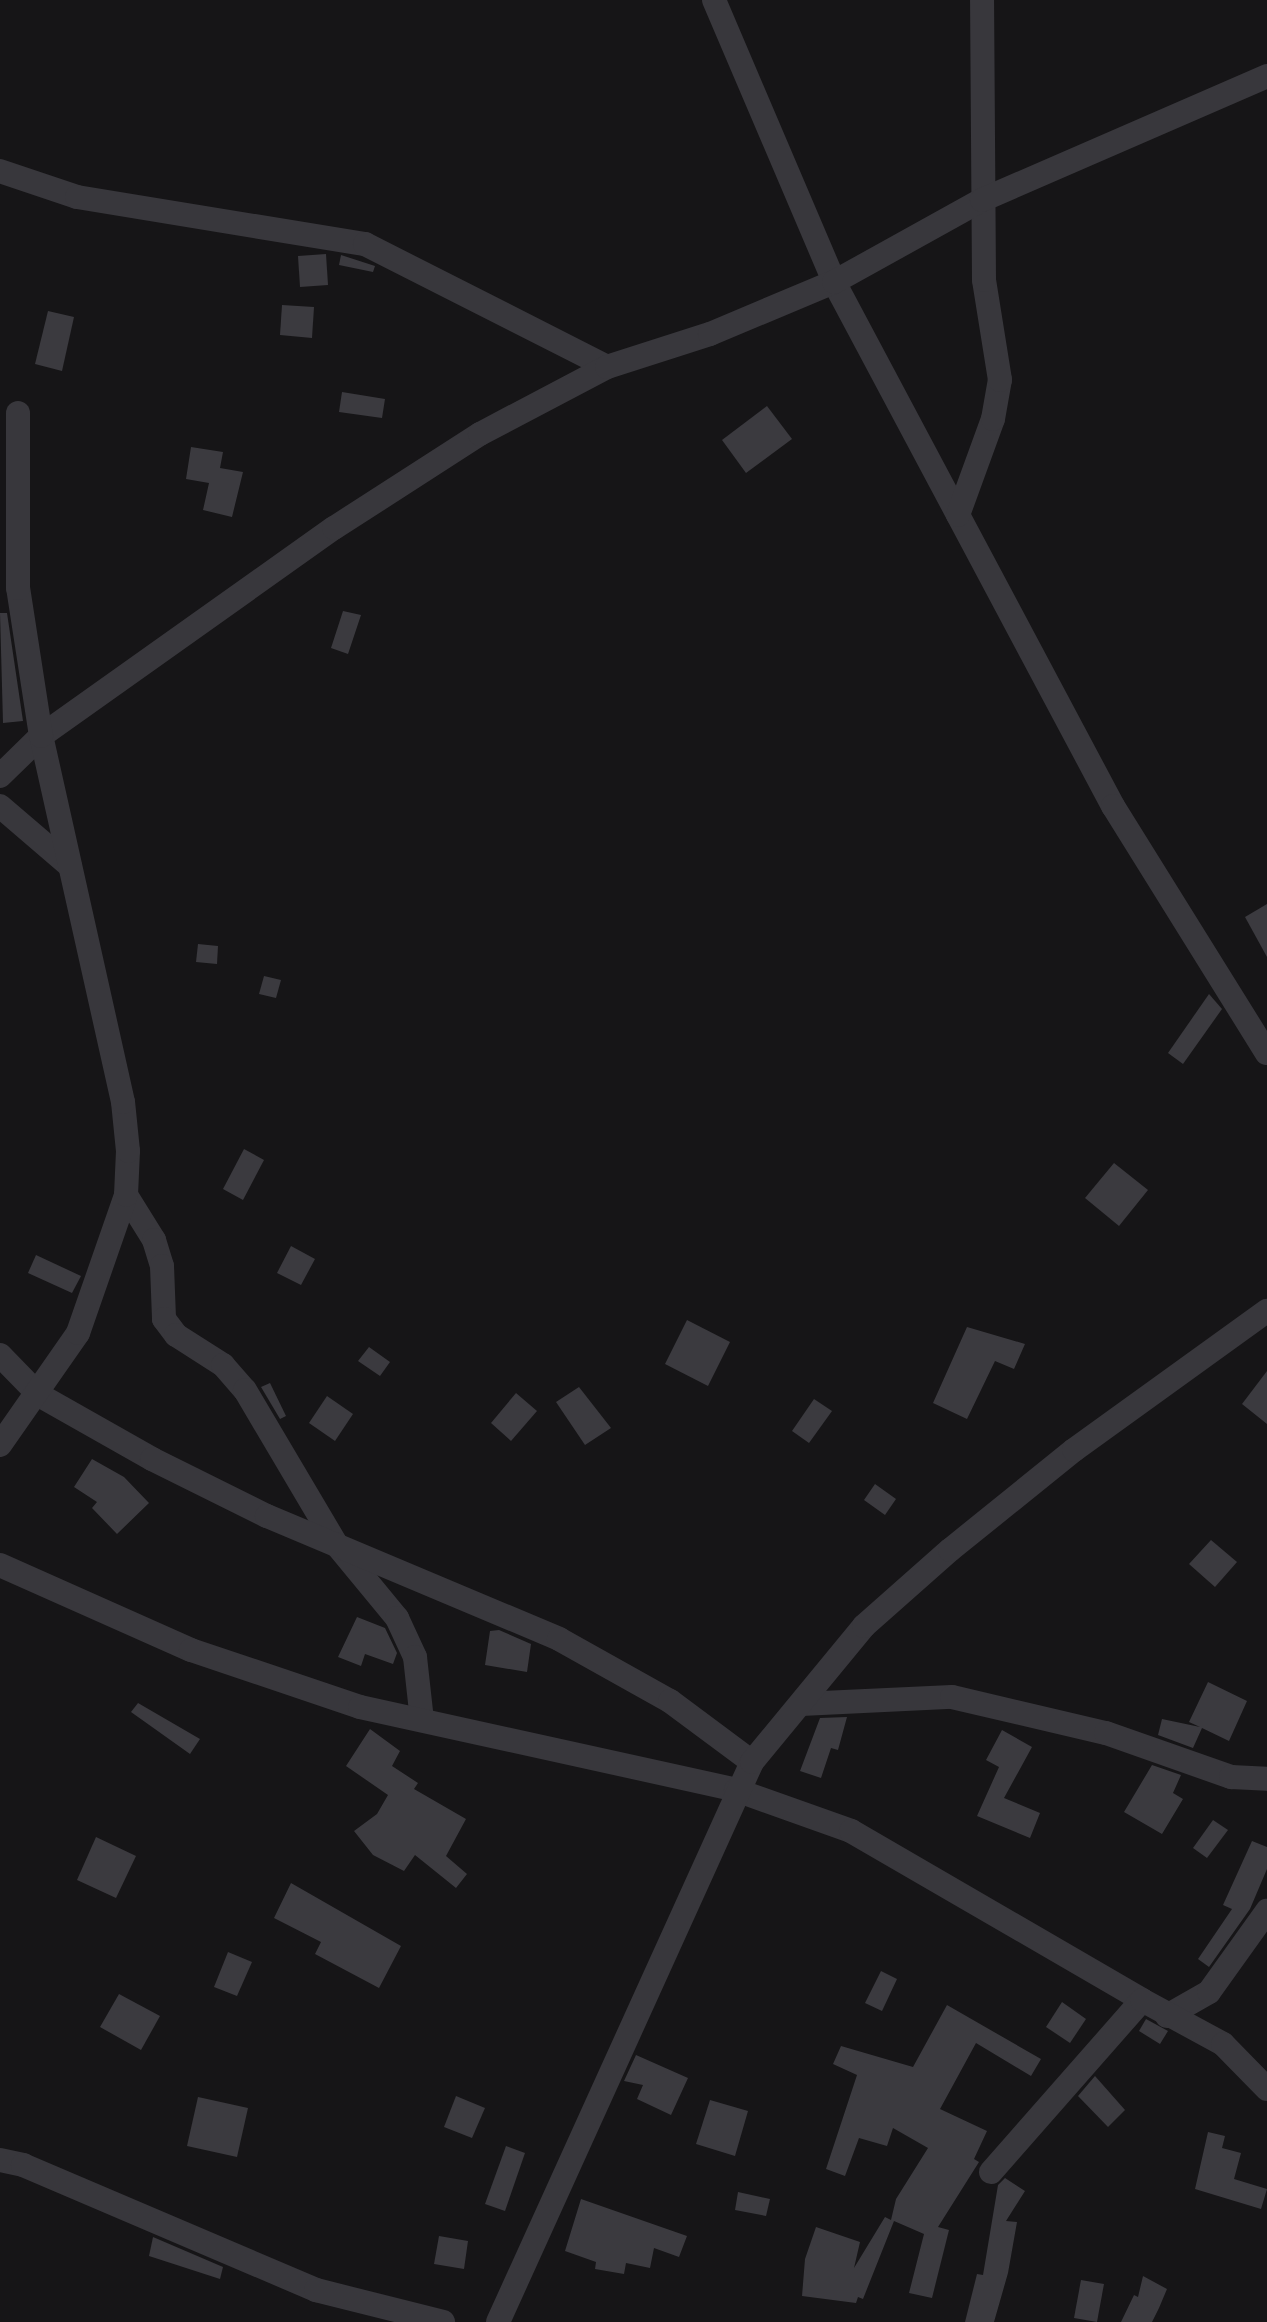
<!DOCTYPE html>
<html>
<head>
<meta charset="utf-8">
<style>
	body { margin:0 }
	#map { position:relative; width:1267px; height:2322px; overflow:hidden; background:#161517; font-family:Ubuntu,sans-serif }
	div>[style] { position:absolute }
	.building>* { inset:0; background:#3b3a3f }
	.minor>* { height:24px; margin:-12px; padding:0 12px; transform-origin:12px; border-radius:12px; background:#38373c }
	span { translate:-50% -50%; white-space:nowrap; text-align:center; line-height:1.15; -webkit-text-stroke:6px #111012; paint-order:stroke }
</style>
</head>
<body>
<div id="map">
	<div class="building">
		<i style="clip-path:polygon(326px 254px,328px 285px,300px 287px,298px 256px)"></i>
		<i style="clip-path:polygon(341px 255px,375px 266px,373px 272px,339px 265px)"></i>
		<i style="clip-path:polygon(282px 305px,314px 307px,312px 338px,280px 335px)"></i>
		<i style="clip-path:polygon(48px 311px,74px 317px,62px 371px,35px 364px)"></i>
		<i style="clip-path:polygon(342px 392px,385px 399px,382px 418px,339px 412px)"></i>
		<i style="clip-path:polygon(767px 406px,792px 439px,746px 473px,722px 440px)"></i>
		<i style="clip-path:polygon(191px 447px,223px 452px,220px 468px,243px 472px,232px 517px,203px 510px,209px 483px,186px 479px)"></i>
		<i style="clip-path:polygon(343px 611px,361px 615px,348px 654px,331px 648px)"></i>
		<i style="clip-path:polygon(0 613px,7px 613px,23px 721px,3px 723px)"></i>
		<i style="clip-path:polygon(1267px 904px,1267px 957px,1245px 917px)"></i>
		<i style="clip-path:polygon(198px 944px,218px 946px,217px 964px,196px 962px)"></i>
		<i style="clip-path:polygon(264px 976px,281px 980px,276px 998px,259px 994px)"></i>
		<i style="clip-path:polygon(1209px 994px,1222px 1009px,1183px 1064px,1168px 1053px)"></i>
		<i style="clip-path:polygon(244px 1149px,264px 1160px,243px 1200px,223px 1189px)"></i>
		<i style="clip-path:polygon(1114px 1163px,1148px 1190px,1119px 1226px,1085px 1198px)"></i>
		<i style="clip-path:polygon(291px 1246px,315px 1259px,301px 1285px,277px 1273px)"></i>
		<i style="clip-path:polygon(36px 1255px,81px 1276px,72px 1293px,28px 1273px)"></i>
		<i style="clip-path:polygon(687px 1320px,730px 1342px,708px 1386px,665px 1364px)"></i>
		<i style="clip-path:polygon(967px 1327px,1025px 1344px,1014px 1369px,995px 1361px,967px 1419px,933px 1403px)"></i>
		<i style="clip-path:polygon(369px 1347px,390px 1362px,380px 1376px,358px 1361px)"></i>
		<i style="clip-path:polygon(1267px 1371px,1267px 1424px,1242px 1404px)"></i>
		<i style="clip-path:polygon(270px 1383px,286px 1416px,280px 1419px,261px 1387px)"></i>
		<i style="clip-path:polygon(579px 1387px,611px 1428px,585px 1445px,556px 1402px)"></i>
		<i style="clip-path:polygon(516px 1393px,537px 1411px,511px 1441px,491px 1423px)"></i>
		<i style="clip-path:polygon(327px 1396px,353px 1414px,335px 1441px,309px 1423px)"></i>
		<i style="clip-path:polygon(814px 1399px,832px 1411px,809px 1443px,792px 1431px)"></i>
		<i style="clip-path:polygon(92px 1459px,124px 1477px,149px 1503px,117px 1534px,92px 1508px,97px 1502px,74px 1487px)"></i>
		<i style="clip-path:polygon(875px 1484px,896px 1499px,885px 1515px,864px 1500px)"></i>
		<i style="clip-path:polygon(1211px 1540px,1237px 1562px,1215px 1587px,1189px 1564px)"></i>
		<i style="clip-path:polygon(357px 1617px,385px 1628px,397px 1653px,393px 1664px,365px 1654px,361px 1666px,338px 1657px)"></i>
		<i style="clip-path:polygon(499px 1630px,531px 1644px,527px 1672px,485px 1665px,490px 1631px)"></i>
		<i style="clip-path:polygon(1208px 1682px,1247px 1701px,1229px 1741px,1202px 1728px,1193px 1748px,1158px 1735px,1162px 1719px,1200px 1727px,1189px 1722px)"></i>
		<i style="clip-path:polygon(138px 1703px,200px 1739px,190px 1754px,131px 1712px)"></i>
		<i style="clip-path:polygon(847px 1717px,838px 1750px,831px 1748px,821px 1778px,800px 1771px,820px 1718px)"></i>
		<i style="clip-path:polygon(370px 1729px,400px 1751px,392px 1766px,418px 1783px,414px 1789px,466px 1819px,446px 1856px,467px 1874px,456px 1888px,415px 1855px,404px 1871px,373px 1855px,354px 1831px,377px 1814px,388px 1795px,346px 1766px)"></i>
		<i style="clip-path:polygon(1002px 1730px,1032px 1747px,1004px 1798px,1040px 1813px,1030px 1838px,977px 1816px,999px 1767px,986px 1760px)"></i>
		<i style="clip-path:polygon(1152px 1765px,1181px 1775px,1173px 1793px,1183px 1799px,1162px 1834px,1124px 1812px)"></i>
		<i style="clip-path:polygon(1213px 1820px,1228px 1830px,1207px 1858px,1193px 1848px)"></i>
		<i style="clip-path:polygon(96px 1837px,136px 1856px,116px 1898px,77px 1880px)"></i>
		<i style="clip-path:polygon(1252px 1841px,1267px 1847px,1267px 1869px,1250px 1909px,1209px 1967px,1198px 1959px,1232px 1909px,1223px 1905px)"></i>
		<i style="clip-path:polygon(291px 1883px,401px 1946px,379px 1988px,315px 1954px,321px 1942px,274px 1918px)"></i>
		<i style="clip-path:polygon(228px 1952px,252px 1962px,237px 1996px,214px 1987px)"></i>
		<i style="clip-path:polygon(881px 1971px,897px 1979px,882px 2011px,865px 2003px)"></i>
		<i style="clip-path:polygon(119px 1994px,160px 2016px,141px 2050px,100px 2027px)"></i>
		<i style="clip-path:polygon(1062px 2002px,1086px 2019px,1070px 2043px,1046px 2027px)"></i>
		<i style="clip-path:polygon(947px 2005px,1041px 2059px,1031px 2076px,976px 2043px,940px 2109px,987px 2131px,974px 2159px,979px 2162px,938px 2227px,949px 2230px,932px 2298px,909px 2293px,924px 2234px,894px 2221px,863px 2299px,858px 2297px,856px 2303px,802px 2296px,805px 2259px,816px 2227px,860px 2242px,854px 2268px,885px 2217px,891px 2220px,896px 2199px,928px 2148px,893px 2128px,887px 2146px,859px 2138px,845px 2176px,826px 2169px,857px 2075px,833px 2064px,841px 2046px,913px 2067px)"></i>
		<i style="clip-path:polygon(1146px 2019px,1168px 2031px,1160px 2044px,1139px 2031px)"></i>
		<i style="clip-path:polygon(636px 2055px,688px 2078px,671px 2115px,637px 2099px,643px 2085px,624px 2081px)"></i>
		<i style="clip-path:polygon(1095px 2076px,1125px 2110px,1108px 2127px,1078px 2096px)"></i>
		<i style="clip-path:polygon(456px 2096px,485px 2108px,472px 2138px,444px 2127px)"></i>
		<i style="clip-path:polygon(198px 2097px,248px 2108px,237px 2157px,187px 2146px)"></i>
		<i style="clip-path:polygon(710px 2100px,748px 2111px,735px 2156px,696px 2144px)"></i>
		<i style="clip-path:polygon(1208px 2132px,1225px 2136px,1222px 2148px,1241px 2153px,1234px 2179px,1267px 2189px,1261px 2209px,1195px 2189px)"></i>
		<i style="clip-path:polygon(506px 2146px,525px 2153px,505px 2211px,485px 2204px)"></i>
		<i style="clip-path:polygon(1005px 2178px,1025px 2191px,1006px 2221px,1017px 2222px,1008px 2273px,994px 2322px,965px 2322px,977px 2274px,983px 2275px,998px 2185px)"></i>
		<i style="clip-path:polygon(738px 2192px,770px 2199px,766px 2216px,735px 2210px)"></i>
		<i style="clip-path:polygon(581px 2199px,687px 2236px,679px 2257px,654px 2248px,650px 2268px,626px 2263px,624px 2274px,595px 2269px,596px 2262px,565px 2251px)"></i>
		<i style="clip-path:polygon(439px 2236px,468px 2241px,464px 2269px,434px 2264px)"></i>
		<i style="clip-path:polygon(153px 2237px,223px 2267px,220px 2279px,149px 2256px)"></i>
		<i style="clip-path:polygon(1143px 2276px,1167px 2289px,1159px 2308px,1152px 2322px,1121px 2322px,1134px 2295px,1138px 2297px)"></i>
		<i style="clip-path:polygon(1081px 2280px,1104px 2284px,1097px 2322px,1074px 2318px)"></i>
	</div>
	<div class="minor">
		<i style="left:714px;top:0;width:306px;rotate:66.9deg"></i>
		<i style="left:834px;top:282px;width:594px;rotate:61.97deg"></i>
		<i style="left:1113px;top:806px;width:291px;rotate:58.1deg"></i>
		<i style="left:0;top:171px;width:81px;rotate:18.7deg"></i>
		<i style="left:77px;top:197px;width:292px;rotate:9.3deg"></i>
		<i style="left:365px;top:244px;width:271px;rotate:26.9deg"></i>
		<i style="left:958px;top:515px;width:102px;rotate:-70deg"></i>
		<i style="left:993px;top:419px;width:40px;rotate:-80deg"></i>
		<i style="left:1000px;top:380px;width:101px;rotate:-99.1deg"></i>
		<i style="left:984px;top:280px;width:280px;rotate:-90.4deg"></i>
		<i style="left:0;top:776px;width:57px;rotate:-44.3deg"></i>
		<i style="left:41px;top:736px;width:359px;rotate:-35.4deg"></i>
		<i style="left:334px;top:528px;width:174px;rotate:-32.8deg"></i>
		<i style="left:480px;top:434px;width:144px;rotate:-27.8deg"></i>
		<i style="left:607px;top:367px;width:108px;rotate:-17.8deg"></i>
		<i style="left:710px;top:334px;width:134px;rotate:-22.8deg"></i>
		<i style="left:834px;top:282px;width:169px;rotate:-29deg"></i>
		<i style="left:982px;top:200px;width:311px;rotate:-23.5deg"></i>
		<i style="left:0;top:806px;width:92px;rotate:40.6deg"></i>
		<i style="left:126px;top:1195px;width:53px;rotate:58.1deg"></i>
		<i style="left:154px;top:1240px;width:27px;rotate:73deg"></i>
		<i style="left:162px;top:1266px;width:53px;rotate:87.8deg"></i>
		<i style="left:164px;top:1319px;width:20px;rotate:53deg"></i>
		<i style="left:176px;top:1335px;width:56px;rotate:32.6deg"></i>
		<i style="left:223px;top:1365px;width:33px;rotate:49deg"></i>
		<i style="left:245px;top:1390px;width:179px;rotate:59.4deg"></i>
		<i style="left:336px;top:1544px;width:96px;rotate:50.5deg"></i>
		<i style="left:397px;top:1618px;width:43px;rotate:65.2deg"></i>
		<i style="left:415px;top:1657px;width:63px;rotate:83.7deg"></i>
		<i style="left:0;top:1355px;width:56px;rotate:45.7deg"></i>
		<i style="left:39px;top:1395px;width:130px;rotate:29.5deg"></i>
		<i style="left:152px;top:1459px;width:128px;rotate:26.4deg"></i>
		<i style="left:267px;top:1516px;width:317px;rotate:22.8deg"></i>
		<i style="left:559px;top:1639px;width:127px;rotate:29.2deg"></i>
		<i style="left:670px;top:1701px;width:102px;rotate:36.6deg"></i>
		<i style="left:0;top:1445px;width:136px;rotate:-55.1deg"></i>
		<i style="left:78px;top:1333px;width:146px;rotate:-70.8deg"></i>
		<i style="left:126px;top:1195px;width:44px;rotate:-87.4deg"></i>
		<i style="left:128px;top:1151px;width:49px;rotate:-95.8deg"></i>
		<i style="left:123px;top:1102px;width:375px;rotate:-102.6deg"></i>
		<i style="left:41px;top:736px;width:150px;rotate:-98.8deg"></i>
		<i style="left:18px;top:588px;width:175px;rotate:-90deg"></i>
		<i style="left:0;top:1565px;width:209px;rotate:24deg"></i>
		<i style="left:191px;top:1650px;width:178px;rotate:18.6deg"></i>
		<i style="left:360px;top:1707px;width:385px;rotate:12.4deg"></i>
		<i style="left:736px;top:1790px;width:122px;rotate:19.6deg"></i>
		<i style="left:851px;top:1831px;width:337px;rotate:30.1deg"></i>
		<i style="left:801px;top:1704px;width:151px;rotate:-2.7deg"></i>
		<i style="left:952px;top:1697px;width:158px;rotate:13.2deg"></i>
		<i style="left:1106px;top:1733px;width:133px;rotate:19.4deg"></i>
		<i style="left:1231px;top:1777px;width:36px;rotate:3deg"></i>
		<i style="left:1167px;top:2016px;width:48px;rotate:-29.7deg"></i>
		<i style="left:1209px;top:1992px;width:100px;rotate:-54.4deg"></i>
		<i style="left:0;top:2160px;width:24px;rotate:12deg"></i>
		<i style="left:23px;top:2165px;width:319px;rotate:23.1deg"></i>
		<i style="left:316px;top:2290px;width:131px;rotate:14.1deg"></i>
		<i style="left:991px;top:2172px;width:229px;rotate:-48.7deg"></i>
		<i style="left:1142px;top:2000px;width:92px;rotate:28.5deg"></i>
		<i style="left:1223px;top:2044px;width:63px;rotate:45.6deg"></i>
		<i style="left:498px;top:2322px;width:615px;rotate:-65.6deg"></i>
		<i style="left:752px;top:1762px;width:176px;rotate:-50.5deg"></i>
		<i style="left:864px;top:1626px;width:115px;rotate:-41.5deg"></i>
		<i style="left:950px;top:1550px;width:159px;rotate:-38.9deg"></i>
		<i style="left:1074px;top:1450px;width:238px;rotate:-35.8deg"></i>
	</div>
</div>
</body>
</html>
